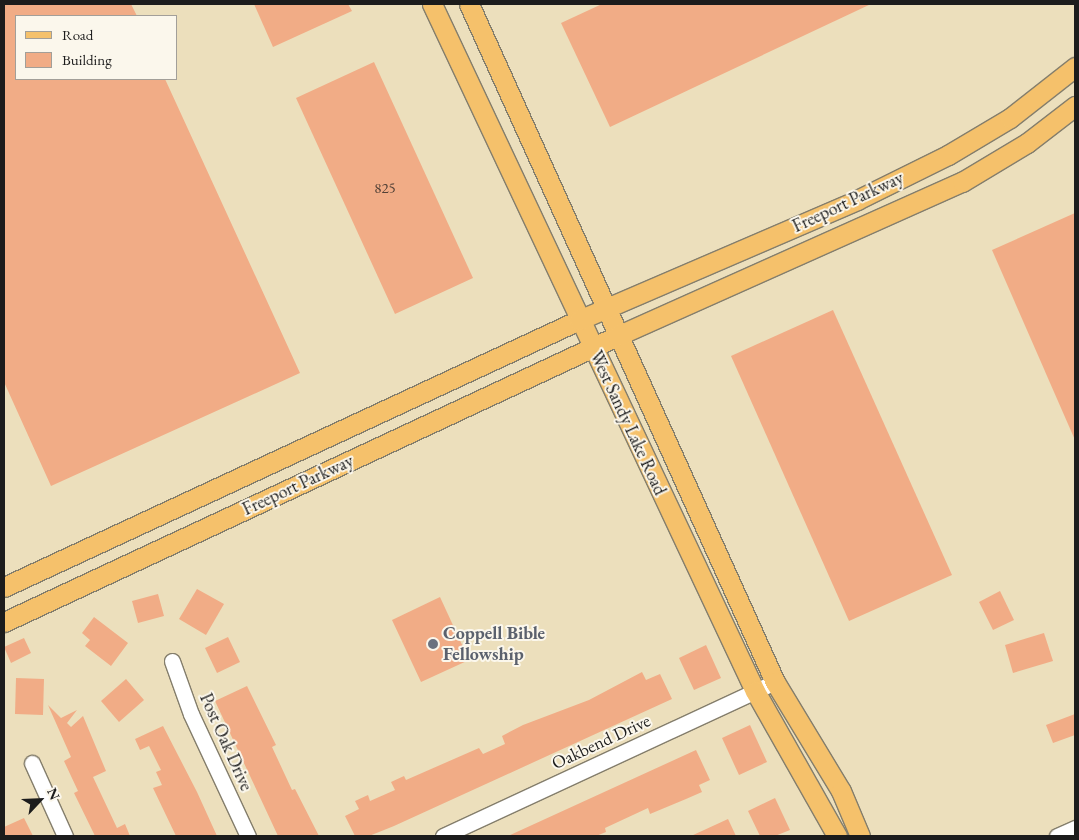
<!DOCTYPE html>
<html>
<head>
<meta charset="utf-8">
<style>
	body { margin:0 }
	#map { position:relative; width:1079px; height:840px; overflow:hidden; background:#ecdfbc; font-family:"EB Garamond",serif }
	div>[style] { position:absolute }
	.building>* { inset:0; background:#f1ac86 }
	.roads { filter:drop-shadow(1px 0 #847e6c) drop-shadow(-1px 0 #847e6c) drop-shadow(0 1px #847e6c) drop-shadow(0 -1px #847e6c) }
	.minor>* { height:15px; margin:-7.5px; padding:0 7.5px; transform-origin:7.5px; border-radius:7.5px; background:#fff }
	.major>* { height:19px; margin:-9.5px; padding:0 9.5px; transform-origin:9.5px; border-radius:9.5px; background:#f5c16b }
	.dots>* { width:14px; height:14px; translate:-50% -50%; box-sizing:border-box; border:2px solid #fbf7ec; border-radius:50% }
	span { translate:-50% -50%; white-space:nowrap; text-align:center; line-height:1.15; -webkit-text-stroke:4px #fbf7ec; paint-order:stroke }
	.number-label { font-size:15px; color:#514036 }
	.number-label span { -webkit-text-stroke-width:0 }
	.street-label { font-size:18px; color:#1c1c1c }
	.worship-label { font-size:18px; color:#5b616d; font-weight:700 }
	.left { translate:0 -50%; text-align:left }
	.frame { position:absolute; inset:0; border:5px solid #1c1c1c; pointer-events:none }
	.legend { position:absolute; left:15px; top:15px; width:162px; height:65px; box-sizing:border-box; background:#fbf7ec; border:1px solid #a29f99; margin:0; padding:6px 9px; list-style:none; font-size:15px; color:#1c1c1c }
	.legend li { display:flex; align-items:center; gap:10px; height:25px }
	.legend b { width:25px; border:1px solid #a29f99 }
	.north { position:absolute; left:15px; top:775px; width:50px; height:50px; -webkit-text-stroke:4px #fbf7ec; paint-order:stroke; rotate:65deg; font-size:14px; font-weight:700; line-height:20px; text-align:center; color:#1c1c1c }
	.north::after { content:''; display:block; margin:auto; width:18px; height:22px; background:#1c1c1c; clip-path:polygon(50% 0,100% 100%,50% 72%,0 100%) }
</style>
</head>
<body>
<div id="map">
	<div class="building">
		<i style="clip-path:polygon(4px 4px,131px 4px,137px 16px,16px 16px,16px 79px,165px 79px,300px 373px,51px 486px,4px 382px)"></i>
		<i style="clip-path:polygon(254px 4px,348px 4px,352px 11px,273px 47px)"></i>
		<i style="clip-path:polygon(602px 4px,871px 4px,610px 127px,561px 23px)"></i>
		<i style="clip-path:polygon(374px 62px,473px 278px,395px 314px,296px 98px)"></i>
		<i style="clip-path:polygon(1075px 213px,1075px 440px,992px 250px)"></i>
		<i style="clip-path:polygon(833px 310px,952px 575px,849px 621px,731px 356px)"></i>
		<i style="clip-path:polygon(197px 589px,224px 604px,206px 635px,179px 619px)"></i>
		<i style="clip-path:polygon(1000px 591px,1014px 620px,993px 630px,979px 602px)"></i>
		<i style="clip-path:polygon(158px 594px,164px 616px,138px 623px,132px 601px)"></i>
		<i style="clip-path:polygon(440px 597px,469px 660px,421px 682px,392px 620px)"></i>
		<i style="clip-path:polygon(94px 617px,128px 643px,111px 666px,85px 646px,90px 640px,82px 633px)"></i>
		<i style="clip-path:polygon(1044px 633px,1053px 661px,1013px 673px,1005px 645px)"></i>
		<i style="clip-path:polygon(228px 637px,240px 662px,217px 673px,205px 648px)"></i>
		<i style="clip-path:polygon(24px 638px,31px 653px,11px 663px,4px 647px)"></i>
		<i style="clip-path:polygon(706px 645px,721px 678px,694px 690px,679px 658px)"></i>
		<i style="clip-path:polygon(642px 672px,646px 680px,660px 674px,672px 699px,394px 826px,369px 836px,355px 836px,345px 816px,359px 809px,355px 801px,368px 795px,370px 801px,395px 790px,391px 782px,404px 776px,406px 780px,479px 748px,483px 754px,505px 744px,502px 736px,523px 725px,589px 700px)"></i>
		<i style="clip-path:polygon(16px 678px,44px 679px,43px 715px,15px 714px)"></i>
		<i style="clip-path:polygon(126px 679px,144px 700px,119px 722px,101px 701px)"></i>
		<i style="clip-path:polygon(247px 686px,276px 745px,272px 747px,292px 790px,295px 789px,319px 836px,278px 836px,215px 701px)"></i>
		<i style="clip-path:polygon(48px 705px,61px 718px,77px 710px,67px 723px,71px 727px,83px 716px,106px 771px,93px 777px,117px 828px,125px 824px,130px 836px,95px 836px,74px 793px,78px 791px,64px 761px,71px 757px)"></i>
		<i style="clip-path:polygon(1075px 714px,1075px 735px,1053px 743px,1046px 725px)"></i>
		<i style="clip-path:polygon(750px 725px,767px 762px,739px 775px,722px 738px)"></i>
		<i style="clip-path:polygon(163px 726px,197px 792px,217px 836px,176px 836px,153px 788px,162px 785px,156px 772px,161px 770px,149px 746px,140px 750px,135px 739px)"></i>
		<i style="clip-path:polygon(696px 750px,710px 780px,699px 785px,702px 792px,686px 799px,650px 814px,648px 808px,605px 828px,606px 832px,596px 836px,508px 836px)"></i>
		<i style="clip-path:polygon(775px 798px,790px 830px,775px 836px,760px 836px,748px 811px)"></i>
		<i style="clip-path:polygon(24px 818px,33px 836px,4px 836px,4px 827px)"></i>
		<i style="clip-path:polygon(728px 819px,736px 836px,691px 836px)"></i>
	</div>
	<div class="roads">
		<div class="minor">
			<i style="left:172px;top:661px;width:56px;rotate:70.3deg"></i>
			<i style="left:191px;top:714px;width:135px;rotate:65deg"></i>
			<i style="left:32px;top:763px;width:80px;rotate:65.7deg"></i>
			<i style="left:443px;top:836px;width:366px;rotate:-24.9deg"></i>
			<i style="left:1057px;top:836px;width:20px;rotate:-24deg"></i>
		</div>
		<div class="major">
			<i style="left:432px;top:4px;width:759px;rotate:64.82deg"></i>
			<i style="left:755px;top:691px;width:167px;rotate:60.5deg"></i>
			<i style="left:469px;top:4px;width:744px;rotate:65.71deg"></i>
			<i style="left:775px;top:682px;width:127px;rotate:58.8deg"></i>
			<i style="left:841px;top:791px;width:49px;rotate:67.1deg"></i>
			<i style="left:4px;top:587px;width:634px;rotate:-24.91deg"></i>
			<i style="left:579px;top:320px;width:303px;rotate:-23.3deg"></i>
			<i style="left:857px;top:200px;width:102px;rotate:-26.3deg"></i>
			<i style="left:948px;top:155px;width:72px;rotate:-30.8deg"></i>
			<i style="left:1010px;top:118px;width:83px;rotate:-38.1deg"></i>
			<i style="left:4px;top:622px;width:676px;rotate:-25.01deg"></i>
			<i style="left:617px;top:336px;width:378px;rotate:-24.1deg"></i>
			<i style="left:962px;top:182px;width:76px;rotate:-31deg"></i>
			<i style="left:1027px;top:143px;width:61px;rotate:-37.6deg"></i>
		</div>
	</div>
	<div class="dots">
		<i style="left:433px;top:644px;background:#6b7280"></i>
	</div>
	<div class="number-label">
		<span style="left:385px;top:188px">825</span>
	</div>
	<div class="street-label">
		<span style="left:848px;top:202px;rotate:-25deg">Freeport Parkway</span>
		<span style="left:628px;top:423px;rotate:65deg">West Sandy Lake Road</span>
		<span style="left:298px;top:485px;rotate:-25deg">Freeport Parkway</span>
		<span style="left:226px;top:742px;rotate:66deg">Post Oak Drive</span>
		<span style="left:601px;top:742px;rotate:-25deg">Oakbend Drive</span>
	</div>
	<div class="worship-label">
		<span class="left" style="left:443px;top:644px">Coppell Bible<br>Fellowship</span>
	</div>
	<div class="frame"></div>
	<ul class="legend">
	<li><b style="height:6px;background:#f5c16b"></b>Road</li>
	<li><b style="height:14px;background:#f1ac86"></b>Building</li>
	</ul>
	<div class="north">N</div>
</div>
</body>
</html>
